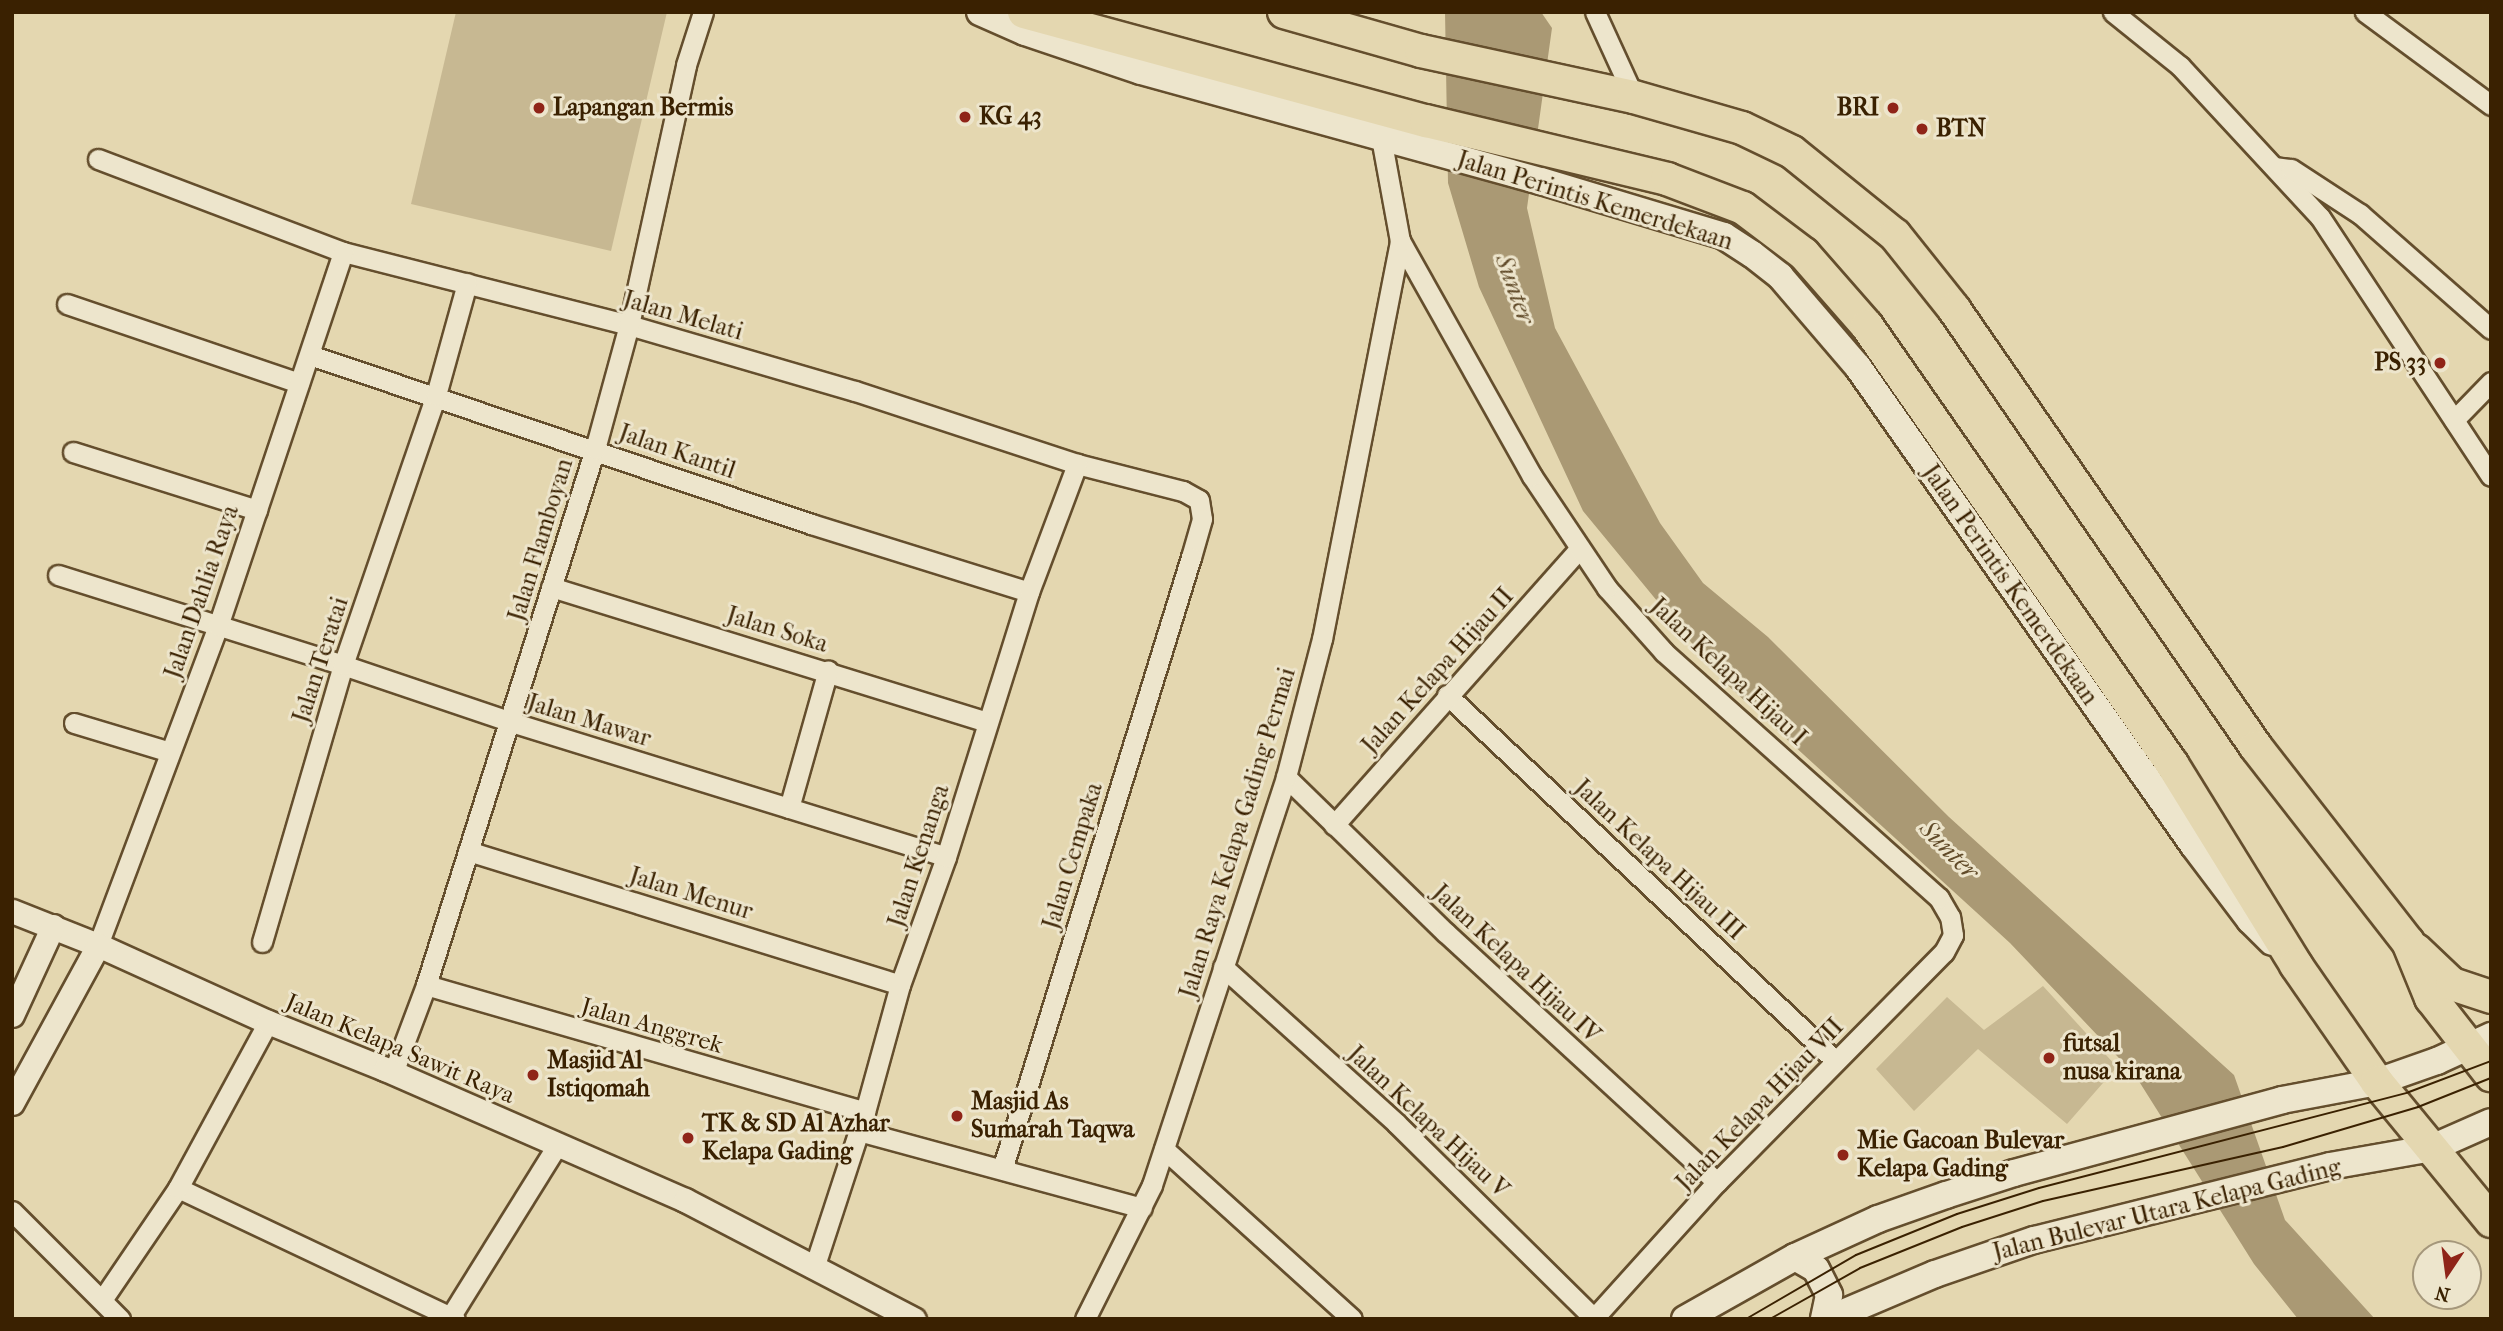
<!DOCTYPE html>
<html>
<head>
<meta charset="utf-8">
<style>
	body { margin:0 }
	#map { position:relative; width:2503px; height:1331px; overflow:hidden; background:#e4d7b0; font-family:"IM FELL French Canon",serif }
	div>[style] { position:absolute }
	.green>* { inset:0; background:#c7b892 }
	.water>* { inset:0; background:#aa9974 }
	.roads { filter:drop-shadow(2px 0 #644e2d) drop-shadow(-2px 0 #644e2d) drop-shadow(0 2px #644e2d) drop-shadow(0 -2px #644e2d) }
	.minor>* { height:19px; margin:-9.5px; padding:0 9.5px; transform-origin:9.5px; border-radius:9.5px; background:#ede5cc }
	.tertiary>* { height:23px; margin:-11.5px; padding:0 11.5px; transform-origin:11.5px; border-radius:11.5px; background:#ede5cc }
	.secondary>* { height:26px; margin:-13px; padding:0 13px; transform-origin:13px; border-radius:13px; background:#ede5cc }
	.trunk>* { height:32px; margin:-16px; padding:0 16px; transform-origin:16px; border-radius:16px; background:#e4d7b0 }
	.tram>* { height:2px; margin:-1px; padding:0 1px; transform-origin:1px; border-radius:1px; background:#3a2101 }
	.dots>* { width:19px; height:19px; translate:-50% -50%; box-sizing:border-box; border:4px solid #ede5cc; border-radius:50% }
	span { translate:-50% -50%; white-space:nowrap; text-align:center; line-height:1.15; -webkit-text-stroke:6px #ede5cc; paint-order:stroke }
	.poi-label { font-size:24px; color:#3a2101; font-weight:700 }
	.left { translate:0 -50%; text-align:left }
	.right { translate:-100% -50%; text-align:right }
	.street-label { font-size:24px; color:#3a2101 }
	.water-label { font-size:26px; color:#614b29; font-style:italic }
	.frame { position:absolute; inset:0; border:14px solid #3a2101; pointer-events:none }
	.north { position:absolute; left:2412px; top:1240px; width:70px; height:70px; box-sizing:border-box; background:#ede5cc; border:2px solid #a5977b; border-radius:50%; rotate:193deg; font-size:19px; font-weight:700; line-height:28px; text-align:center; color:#3a2101 }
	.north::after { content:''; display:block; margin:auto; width:24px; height:32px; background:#8f2418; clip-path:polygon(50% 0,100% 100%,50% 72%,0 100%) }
</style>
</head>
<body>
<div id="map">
	<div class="green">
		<i style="clip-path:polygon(456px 12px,667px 12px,611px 251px,411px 204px)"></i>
		<i style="clip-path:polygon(2043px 986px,2117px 1067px,2067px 1124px,1978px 1049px,1914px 1111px,1876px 1069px,1947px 997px,1984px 1030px)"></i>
	</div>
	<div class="water">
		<i style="clip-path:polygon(1445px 12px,1541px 12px,1552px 28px,1527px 208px,1555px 328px,1660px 523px,1703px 583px,1768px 637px,1949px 817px,2234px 1075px,2285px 1220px,2375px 1319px,2298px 1319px,2254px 1264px,2135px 1075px,2010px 943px,1723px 681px,1583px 511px,1479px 287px,1448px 183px)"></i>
	</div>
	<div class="roads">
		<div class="minor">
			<i style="left:1595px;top:12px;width:94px;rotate:65.4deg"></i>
			<i style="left:2113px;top:12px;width:86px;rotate:38.9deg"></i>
			<i style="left:2180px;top:66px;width:206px;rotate:47.2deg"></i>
			<i style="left:2320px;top:217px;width:310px;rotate:56.6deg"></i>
			<i style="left:2365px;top:12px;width:157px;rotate:36.4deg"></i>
			<i style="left:98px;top:159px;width:262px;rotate:20.8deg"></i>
			<i style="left:343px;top:252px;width:295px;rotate:14.3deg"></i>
			<i style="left:629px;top:325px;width:235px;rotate:16.3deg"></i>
			<i style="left:855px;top:391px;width:234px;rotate:18.2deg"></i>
			<i style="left:1077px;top:464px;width:109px;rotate:14.3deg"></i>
			<i style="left:1183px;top:491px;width:18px;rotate:29deg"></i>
			<i style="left:1199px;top:500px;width:19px;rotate:81deg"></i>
			<i style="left:1202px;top:519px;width:40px;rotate:106deg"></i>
			<i style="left:1191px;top:557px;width:641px;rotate:107.14deg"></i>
			<i style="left:2274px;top:167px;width:17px;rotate:7deg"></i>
			<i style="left:2291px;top:169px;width:82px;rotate:33.1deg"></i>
			<i style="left:2360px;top:214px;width:174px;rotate:41.3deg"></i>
			<i style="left:67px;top:304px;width:245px;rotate:18.8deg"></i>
			<i style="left:310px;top:355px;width:529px;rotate:18.64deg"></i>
			<i style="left:811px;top:524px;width:228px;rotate:17.3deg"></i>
			<i style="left:2454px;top:420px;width:53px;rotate:-45.8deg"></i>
			<i style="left:73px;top:452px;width:193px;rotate:17.5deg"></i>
			<i style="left:58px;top:575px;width:299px;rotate:17.5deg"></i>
			<i style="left:343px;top:665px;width:177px;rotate:18.7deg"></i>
			<i style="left:511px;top:722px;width:455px;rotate:17.2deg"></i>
			<i style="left:551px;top:587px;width:457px;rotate:17.2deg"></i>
			<i style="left:1447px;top:695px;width:534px;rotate:43.26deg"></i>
			<i style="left:74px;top:723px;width:100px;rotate:16.8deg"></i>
			<i style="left:1286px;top:777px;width:223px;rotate:44.3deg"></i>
			<i style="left:1446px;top:933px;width:368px;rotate:42.6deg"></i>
			<i style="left:789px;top:808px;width:143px;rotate:-74.2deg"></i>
			<i style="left:1334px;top:825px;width:369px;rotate:-48.4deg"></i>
			<i style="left:468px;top:851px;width:452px;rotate:17.2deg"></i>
			<i style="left:262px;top:942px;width:289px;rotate:-73.7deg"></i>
			<i style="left:343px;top:665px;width:286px;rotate:-71deg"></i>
			<i style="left:436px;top:395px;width:116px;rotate:-74.5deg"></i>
			<i style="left:98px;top:945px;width:341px;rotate:-69.4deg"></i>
			<i style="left:218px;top:626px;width:394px;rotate:-71.5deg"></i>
			<i style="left:1223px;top:967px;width:233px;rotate:42deg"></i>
			<i style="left:1396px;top:1123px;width:278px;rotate:44.6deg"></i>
			<i style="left:1594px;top:1318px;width:183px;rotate:-47.9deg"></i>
			<i style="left:1717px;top:1182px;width:323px;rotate:-45.4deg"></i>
			<i style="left:1944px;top:952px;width:19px;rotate:-62deg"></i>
			<i style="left:1953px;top:935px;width:18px;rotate:-99deg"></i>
			<i style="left:1950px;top:917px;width:22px;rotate:-120deg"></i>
			<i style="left:1939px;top:898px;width:369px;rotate:-138.2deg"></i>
			<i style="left:1664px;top:652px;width:86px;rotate:-131.7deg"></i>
			<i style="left:1607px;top:588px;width:135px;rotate:-123.8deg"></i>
			<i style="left:1532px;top:476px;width:270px;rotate:-119.3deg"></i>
			<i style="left:426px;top:985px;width:457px;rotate:16.1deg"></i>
			<i style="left:393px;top:1073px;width:94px;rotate:-69.4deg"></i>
			<i style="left:426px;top:985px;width:562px;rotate:-72.5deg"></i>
			<i style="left:595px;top:449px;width:129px;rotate:-74.7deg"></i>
			<i style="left:629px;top:325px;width:266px;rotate:-77.6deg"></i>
			<i style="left:686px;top:65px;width:56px;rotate:-72.2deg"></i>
			<i style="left:859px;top:1131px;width:293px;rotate:15.2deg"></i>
			<i style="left:1164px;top:1149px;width:253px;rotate:42.1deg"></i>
			<i style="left:178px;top:1188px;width:306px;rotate:25.3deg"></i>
			<i style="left:12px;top:1211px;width:153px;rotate:45deg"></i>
			<i style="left:815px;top:1265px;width:161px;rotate:-71.9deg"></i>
			<i style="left:865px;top:1112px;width:132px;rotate:-74.6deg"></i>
			<i style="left:900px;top:985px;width:136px;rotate:-70.2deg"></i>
			<i style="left:946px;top:857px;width:278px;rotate:-72.6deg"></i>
			<i style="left:1029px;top:592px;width:137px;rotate:-69.4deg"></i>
			<i style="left:102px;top:1300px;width:135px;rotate:-55.8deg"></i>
			<i style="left:178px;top:1188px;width:189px;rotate:-61.5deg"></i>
			<i style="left:449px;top:1319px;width:206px;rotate:-58.1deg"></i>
			<i style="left:1085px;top:1319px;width:150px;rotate:-63.4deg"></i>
			<i style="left:1152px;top:1185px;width:429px;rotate:-71.8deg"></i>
			<i style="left:1286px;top:777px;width:143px;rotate:-75.4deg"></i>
			<i style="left:1322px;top:639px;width:406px;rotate:-78.9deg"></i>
			<i style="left:1400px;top:241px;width:106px;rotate:-100.4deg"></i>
		</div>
		<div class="tertiary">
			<i style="left:12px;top:911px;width:92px;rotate:21.6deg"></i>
			<i style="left:98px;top:945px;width:187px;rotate:24.4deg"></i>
			<i style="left:268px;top:1022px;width:126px;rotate:21.9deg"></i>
			<i style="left:385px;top:1069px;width:327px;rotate:23.6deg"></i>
			<i style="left:685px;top:1200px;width:258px;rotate:27.5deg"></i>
			<i style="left:12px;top:1015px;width:98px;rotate:-65.3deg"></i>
			<i style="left:12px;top:1103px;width:180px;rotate:-61.4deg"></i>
		</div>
		<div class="secondary">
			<i style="left:980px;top:12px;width:49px;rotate:24deg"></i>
			<i style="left:1025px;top:32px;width:122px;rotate:18.6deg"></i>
			<i style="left:1141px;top:71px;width:415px;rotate:15.4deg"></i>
			<i style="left:1541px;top:181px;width:191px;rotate:16.7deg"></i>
			<i style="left:1724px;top:236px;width:33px;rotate:33deg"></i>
			<i style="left:1752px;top:254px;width:36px;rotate:38deg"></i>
			<i style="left:1780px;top:276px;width:120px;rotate:49.4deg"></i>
			<i style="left:1858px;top:367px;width:585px;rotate:54.95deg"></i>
			<i style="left:2194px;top:846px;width:93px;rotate:52.9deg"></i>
			<i style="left:2250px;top:920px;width:31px;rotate:45deg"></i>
			<i style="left:1795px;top:1257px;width:24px;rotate:30deg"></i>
			<i style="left:1816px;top:1269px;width:29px;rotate:63deg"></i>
			<i style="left:1829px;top:1295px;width:25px;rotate:102deg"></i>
			<i style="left:1685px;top:1319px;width:126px;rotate:-29.4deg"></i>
			<i style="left:1795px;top:1257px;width:91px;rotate:-24.6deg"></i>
			<i style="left:1878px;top:1219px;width:72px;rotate:-19.4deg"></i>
			<i style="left:1946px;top:1195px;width:71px;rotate:-17.9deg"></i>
			<i style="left:2014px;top:1173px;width:278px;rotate:-15.2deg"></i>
			<i style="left:2282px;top:1100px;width:97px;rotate:-10.7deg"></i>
			<i style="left:2377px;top:1082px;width:64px;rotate:-19.3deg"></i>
			<i style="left:2437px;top:1061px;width:60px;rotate:-24.8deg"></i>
			<i style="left:1829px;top:1319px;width:115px;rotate:-23deg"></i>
			<i style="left:1935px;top:1274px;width:105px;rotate:-19deg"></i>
			<i style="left:2034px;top:1240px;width:305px;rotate:-14deg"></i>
			<i style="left:2330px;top:1166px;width:104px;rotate:-10deg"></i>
			<i style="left:2432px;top:1148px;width:64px;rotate:-23.8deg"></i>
		</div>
		<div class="trunk">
			<i style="left:1024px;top:12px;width:417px;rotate:15.2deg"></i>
			<i style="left:1426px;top:121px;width:248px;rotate:13.5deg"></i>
			<i style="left:1667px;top:179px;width:81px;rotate:20.9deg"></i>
			<i style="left:1743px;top:208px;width:76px;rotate:37deg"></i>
			<i style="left:1804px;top:254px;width:96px;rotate:48.8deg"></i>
			<i style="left:1867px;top:326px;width:534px;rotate:55.15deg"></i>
			<i style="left:2172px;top:764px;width:236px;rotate:58.3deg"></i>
			<i style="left:2296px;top:965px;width:142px;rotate:55.3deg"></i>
			<i style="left:2377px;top:1082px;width:180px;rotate:50.6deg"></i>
			<i style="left:1284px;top:12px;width:142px;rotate:15.9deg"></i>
			<i style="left:1421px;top:51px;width:218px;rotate:12.2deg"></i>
			<i style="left:1634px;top:97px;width:112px;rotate:16deg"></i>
			<i style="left:1742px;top:128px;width:55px;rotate:25.6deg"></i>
			<i style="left:1792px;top:152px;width:132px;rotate:38.9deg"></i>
			<i style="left:1895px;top:235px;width:95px;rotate:51.4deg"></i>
			<i style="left:1954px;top:309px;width:532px;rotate:55.41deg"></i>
			<i style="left:2256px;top:747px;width:247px;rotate:52.1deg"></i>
			<i style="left:2408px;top:942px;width:61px;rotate:67.7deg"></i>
			<i style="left:2431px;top:998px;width:98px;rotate:52.1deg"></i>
			<i style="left:2416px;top:950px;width:50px;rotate:43.4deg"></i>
			<i style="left:2452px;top:984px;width:41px;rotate:18.4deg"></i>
		</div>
	</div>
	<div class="tram">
		<i style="left:1746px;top:1319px;width:127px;rotate:-30.2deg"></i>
		<i style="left:1856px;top:1255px;width:109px;rotate:-22.1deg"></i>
		<i style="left:1957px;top:1214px;width:86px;rotate:-17.6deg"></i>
		<i style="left:2039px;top:1188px;width:382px;rotate:-14.5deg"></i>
		<i style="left:2409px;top:1092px;width:88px;rotate:-20.7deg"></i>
		<i style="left:1770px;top:1319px;width:103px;rotate:-29.5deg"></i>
		<i style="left:1860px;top:1268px;width:110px;rotate:-21.9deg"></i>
		<i style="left:1962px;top:1227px;width:85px;rotate:-17.8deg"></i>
		<i style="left:2043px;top:1201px;width:246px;rotate:-12.7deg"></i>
		<i style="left:2283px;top:1147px;width:141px;rotate:-16.5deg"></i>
		<i style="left:2418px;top:1107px;width:79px;rotate:-21.7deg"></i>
	</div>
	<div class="dots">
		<i style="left:539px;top:108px;background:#8f2418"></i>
		<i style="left:1893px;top:108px;background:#8f2418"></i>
		<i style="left:965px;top:117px;background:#8f2418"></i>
		<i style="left:1922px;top:129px;background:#8f2418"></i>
		<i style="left:2440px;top:363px;background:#8f2418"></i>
		<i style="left:2049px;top:1058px;background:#8f2418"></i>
		<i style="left:533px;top:1075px;background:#8f2418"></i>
		<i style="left:957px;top:1116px;background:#8f2418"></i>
		<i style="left:688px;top:1138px;background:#8f2418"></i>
		<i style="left:1843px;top:1155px;background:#8f2418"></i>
	</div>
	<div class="poi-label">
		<span class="left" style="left:553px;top:108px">Lapangan Bermis</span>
		<span class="right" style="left:1879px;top:108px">BRI</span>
		<span class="left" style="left:979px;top:117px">KG 43</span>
		<span class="left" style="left:1936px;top:129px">BTN</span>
		<span class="right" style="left:2426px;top:363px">PS 33</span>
		<span class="left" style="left:2063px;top:1058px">futsal<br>nusa kirana</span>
		<span class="left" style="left:547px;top:1075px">Masjid Al<br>Istiqomah</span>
		<span class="left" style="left:971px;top:1116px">Masjid As<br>Sumarah Taqwa</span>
		<span class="left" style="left:702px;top:1138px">TK &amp; SD Al Azhar<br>Kelapa Gading</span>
		<span class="left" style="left:1857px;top:1155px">Mie Gacoan Bulevar<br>Kelapa Gading</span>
	</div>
	<div class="street-label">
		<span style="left:1595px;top:201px;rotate:17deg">Jalan Perintis Kemerdekaan</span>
		<span style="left:683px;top:316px;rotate:16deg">Jalan Melati</span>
		<span style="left:677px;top:452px;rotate:19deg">Jalan Kantil</span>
		<span style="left:541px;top:540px;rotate:-73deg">Jalan Flamboyan</span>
		<span style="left:2010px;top:585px;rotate:55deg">Jalan Perintis Kemerdekaan</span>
		<span style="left:202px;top:592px;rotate:-71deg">Jalan Dahlia Raya</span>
		<span style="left:777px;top:630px;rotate:17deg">Jalan Soka</span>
		<span style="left:321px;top:660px;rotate:-72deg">Jalan Teratai</span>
		<span style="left:1438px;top:671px;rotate:-48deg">Jalan Kelapa Hijau II</span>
		<span style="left:1728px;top:672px;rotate:43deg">Jalan Kelapa Hijau I</span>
		<span style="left:589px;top:721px;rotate:17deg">Jalan Mawar</span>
		<span style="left:1238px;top:833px;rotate:-73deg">Jalan Raya Kelapa Gading Permai</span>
		<span style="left:919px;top:856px;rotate:-72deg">Jalan Kenanga</span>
		<span style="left:1073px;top:856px;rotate:-73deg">Jalan Cempaka</span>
		<span style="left:1659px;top:860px;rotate:43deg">Jalan Kelapa Hijau III</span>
		<span style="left:691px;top:894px;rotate:17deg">Jalan Menur</span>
		<span style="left:1516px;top:964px;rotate:43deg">Jalan Kelapa Hijau IV</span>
		<span style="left:652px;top:1026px;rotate:16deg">Jalan Anggrek</span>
		<span style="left:400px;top:1049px;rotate:23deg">Jalan Kelapa Sawit Raya</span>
		<span style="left:1760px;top:1105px;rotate:-46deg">Jalan Kelapa Hijau VII</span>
		<span style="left:1428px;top:1122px;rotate:43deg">Jalan Kelapa Hijau V</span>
		<span style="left:2167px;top:1210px;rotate:-14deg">Jalan Bulevar Utara Kelapa Gading</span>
	</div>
	<div class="water-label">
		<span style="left:1515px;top:289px;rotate:70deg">Sunter</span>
		<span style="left:1949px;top:850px;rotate:45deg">Sunter</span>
	</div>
	<div class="frame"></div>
	<div class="north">N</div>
</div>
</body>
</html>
